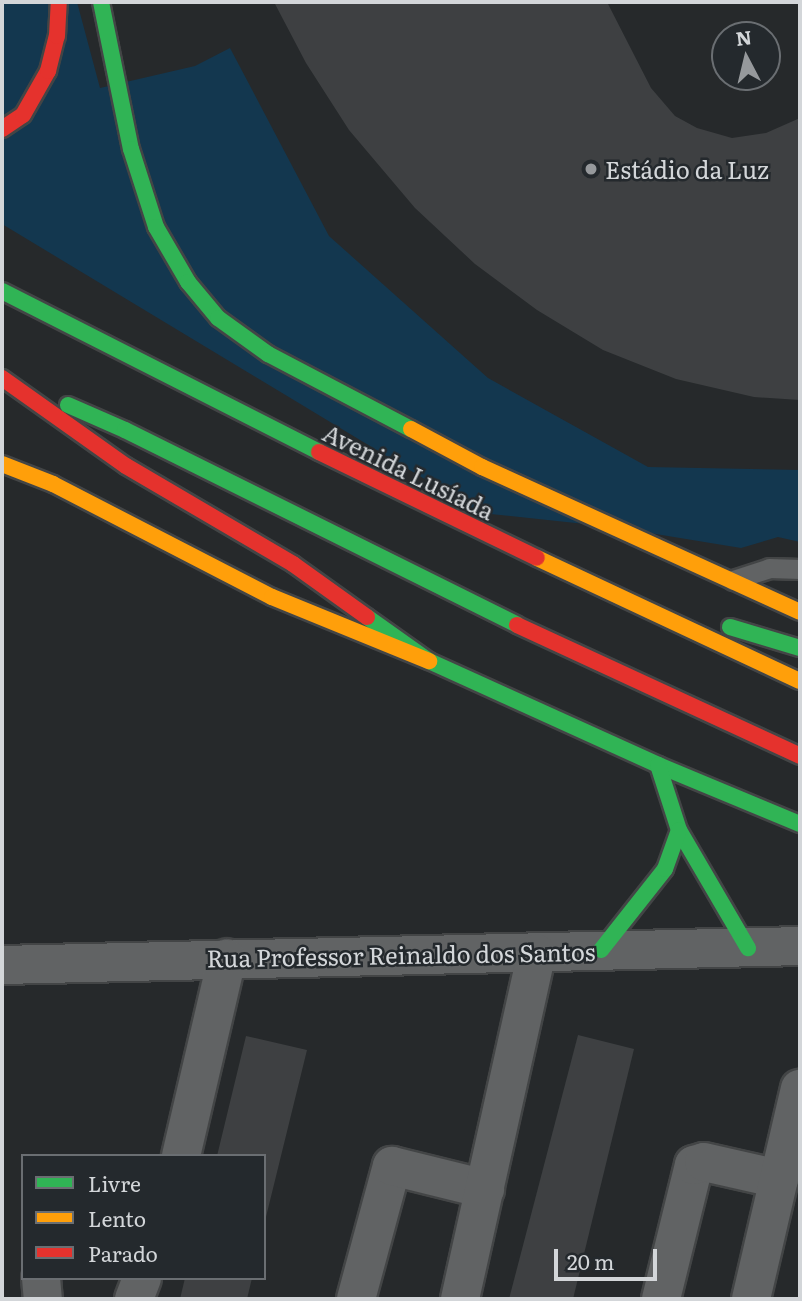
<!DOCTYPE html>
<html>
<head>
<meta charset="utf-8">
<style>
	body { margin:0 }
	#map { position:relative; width:802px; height:1301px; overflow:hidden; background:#26292b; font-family:Literata,serif }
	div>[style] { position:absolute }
	.green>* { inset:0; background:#13374f }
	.building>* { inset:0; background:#3e4042 }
	.roads { filter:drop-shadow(2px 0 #434546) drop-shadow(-2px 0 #434546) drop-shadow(0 2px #434546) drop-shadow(0 -2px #434546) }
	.lane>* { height:19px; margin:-9.5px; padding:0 9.5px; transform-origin:9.5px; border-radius:9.5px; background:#616364 }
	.street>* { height:38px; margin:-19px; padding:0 19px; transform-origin:19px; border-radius:19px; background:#616364 }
	.fast>* { height:16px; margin:-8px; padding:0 8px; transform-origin:8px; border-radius:8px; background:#30b455 }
	.slow>* { height:16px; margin:-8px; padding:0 8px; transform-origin:8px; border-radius:8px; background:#ff9f0a }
	.jam>* { height:16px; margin:-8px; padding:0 8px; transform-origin:8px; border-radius:8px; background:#e5322d }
	.dots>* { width:19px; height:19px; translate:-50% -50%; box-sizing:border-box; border:4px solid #24292d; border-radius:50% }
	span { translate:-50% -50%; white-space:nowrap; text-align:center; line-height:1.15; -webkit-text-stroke:5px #24292d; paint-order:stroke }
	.poi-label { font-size:24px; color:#d3d6d9 }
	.left { translate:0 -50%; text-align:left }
	.street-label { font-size:24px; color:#d3d6d9 }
	.frame { position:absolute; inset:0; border:4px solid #d3d6d9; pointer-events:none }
	.legend { position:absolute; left:21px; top:1154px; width:245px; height:126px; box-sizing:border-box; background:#24292d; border:2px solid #6a6e72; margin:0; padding:9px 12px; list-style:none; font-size:21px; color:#d3d6d9 }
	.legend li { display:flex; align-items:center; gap:14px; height:35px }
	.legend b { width:35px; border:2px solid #6a6e72 }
	.north { position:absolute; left:711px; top:21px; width:70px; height:70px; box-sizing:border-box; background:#24292d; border:2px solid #6a6e72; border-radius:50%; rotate:353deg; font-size:19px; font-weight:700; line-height:28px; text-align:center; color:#d3d6d9 }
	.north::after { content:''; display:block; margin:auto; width:24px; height:32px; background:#96999c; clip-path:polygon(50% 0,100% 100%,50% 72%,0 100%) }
	.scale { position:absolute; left:554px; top:1249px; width:103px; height:32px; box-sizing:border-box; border:4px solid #d3d6d9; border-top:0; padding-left:9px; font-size:21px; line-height:24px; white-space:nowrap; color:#d3d6d9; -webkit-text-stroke:5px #24292d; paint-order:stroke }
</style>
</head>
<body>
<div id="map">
	<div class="green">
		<i style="clip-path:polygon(2px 2px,77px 2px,100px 88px,195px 66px,230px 48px,329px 236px,488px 378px,648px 467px,800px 470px,800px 542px,778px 537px,741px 548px,613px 527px,481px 513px,2px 224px)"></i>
	</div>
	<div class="building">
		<i style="clip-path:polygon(274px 2px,607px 2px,651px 88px,675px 116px,697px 128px,732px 138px,766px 133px,800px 118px,800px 400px,754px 397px,676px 379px,603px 350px,537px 310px,475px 264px,415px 208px,349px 130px,306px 63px)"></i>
		<i style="clip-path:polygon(578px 1035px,634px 1049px,573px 1299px,509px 1299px)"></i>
		<i style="clip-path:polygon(246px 1036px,307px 1050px,265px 1221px,264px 1156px,217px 1156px)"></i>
		<i style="clip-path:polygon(185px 1278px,252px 1278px,247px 1299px,180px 1299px)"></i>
	</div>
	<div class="roads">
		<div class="lane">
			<i style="left:733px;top:580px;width:38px;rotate:-18deg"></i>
			<i style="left:769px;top:568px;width:31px;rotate:2deg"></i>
		</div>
		<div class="street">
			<i style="left:2px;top:965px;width:798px;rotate:-1.36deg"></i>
			<i style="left:181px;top:1156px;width:203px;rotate:-76.9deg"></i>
			<i style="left:41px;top:1278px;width:21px;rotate:85deg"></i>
			<i style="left:134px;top:1299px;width:22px;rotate:-69deg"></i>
			<i style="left:356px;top:1299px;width:138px;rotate:-74.9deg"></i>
			<i style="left:392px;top:1166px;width:96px;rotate:13.9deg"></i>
			<i style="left:460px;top:1299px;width:354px;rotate:-77.5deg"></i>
			<i style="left:661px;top:1299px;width:138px;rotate:-76.2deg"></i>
			<i style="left:694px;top:1165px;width:10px;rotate:-17deg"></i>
			<i style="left:704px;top:1162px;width:77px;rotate:12.8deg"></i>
			<i style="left:751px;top:1299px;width:216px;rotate:-76.9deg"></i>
		</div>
		<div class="fast">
			<i style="left:101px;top:2px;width:150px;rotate:78.5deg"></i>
			<i style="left:131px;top:149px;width:82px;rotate:72.2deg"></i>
			<i style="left:156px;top:227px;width:64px;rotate:59.8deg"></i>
			<i style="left:188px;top:282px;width:47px;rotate:50.2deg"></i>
			<i style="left:218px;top:318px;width:62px;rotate:35.8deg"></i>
			<i style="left:268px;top:354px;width:161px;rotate:27.7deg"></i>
			<i style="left:2px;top:291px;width:356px;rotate:26.9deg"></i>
			<i style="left:68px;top:405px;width:62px;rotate:23.7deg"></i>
			<i style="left:125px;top:430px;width:438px;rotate:26.4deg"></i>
			<i style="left:367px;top:617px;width:76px;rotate:35.4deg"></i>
			<i style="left:429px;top:661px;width:252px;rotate:24.4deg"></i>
			<i style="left:658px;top:765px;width:154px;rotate:22.6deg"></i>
			<i style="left:730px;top:627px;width:73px;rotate:16.7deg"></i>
			<i style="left:658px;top:765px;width:68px;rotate:72.1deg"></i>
			<i style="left:679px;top:830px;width:137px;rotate:59.7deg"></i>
			<i style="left:601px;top:950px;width:103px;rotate:-51.7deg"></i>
			<i style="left:665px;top:869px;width:41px;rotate:-70.3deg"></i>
		</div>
		<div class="slow">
			<i style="left:411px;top:429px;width:81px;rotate:28.2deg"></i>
			<i style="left:482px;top:467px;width:349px;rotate:24.5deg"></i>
			<i style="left:2px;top:464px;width:55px;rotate:21.4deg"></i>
			<i style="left:53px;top:484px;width:246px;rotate:27.3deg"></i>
			<i style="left:272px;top:597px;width:170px;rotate:22.2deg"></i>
			<i style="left:537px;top:558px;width:290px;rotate:25.1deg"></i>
		</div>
		<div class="jam">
			<i style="left:2px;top:129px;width:25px;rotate:-34deg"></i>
			<i style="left:23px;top:115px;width:51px;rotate:-60.4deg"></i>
			<i style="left:48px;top:71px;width:36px;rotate:-76deg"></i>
			<i style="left:57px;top:36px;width:34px;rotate:-87deg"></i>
			<i style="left:2px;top:378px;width:152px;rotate:35.4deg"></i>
			<i style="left:126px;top:466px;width:194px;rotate:30.4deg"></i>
			<i style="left:293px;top:564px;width:91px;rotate:35.6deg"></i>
			<i style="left:319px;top:452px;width:242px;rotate:25.9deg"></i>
			<i style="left:517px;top:625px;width:312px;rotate:24.8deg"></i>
		</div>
	</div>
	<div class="dots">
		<i style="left:591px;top:169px;background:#96999c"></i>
	</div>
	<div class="poi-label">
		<span class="left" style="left:605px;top:169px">Estádio da Luz</span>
	</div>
	<div class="street-label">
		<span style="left:409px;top:471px;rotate:26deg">Avenida Lusíada</span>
		<span style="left:401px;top:954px;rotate:-1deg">Rua Professor Reinaldo dos Santos</span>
	</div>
	<div class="frame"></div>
	<ul class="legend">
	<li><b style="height:9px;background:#30b455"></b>Livre</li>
	<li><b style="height:9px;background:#ff9f0a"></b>Lento</li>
	<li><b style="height:9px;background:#e5322d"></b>Parado</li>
	</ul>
	<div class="north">N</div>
	<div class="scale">20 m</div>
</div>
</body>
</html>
